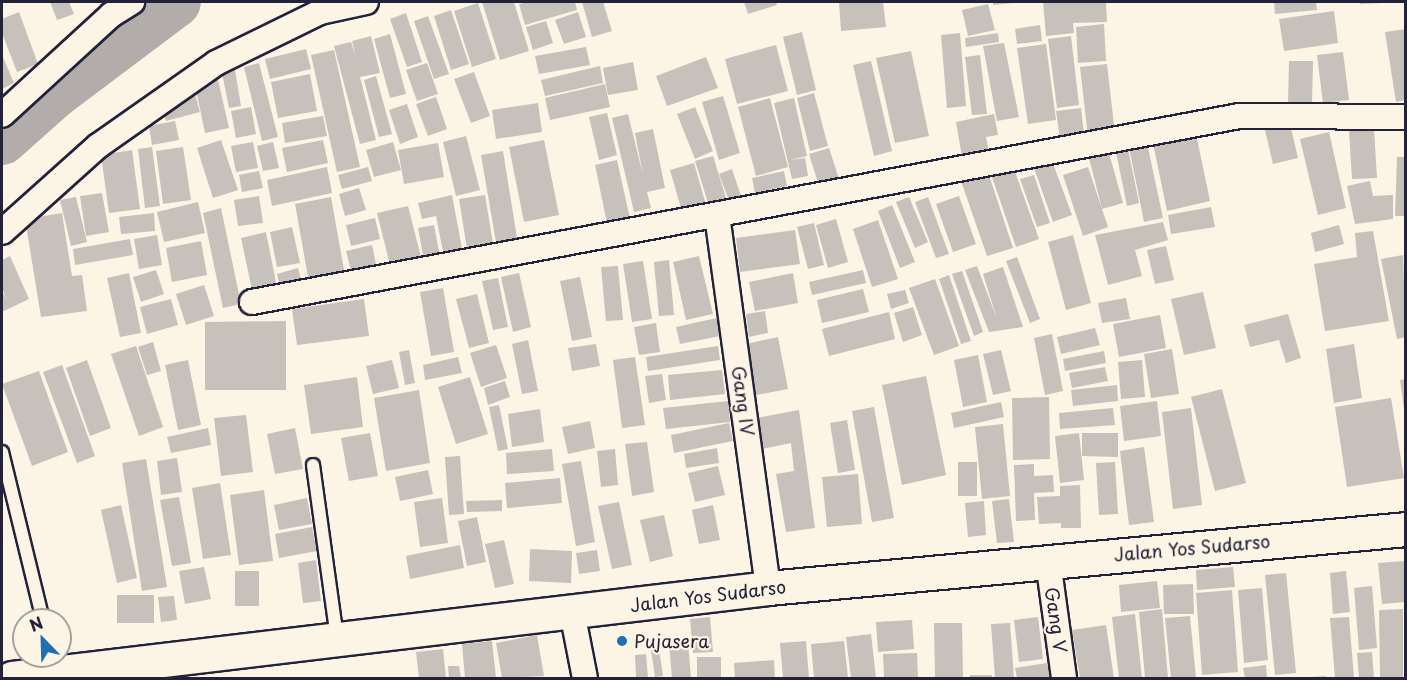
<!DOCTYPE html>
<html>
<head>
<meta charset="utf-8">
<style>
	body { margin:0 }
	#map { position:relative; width:1407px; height:680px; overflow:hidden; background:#fcf5e5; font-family:"Playpen Sans",sans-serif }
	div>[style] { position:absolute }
	.river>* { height:50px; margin:-25px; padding:0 25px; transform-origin:25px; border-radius:25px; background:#b2adab }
	.building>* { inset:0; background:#c6c1bb }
	.roads { filter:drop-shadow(2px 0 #22223b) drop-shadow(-2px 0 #22223b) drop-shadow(0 2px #22223b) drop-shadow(0 -2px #22223b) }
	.service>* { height:12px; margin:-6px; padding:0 6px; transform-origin:6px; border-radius:6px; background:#fcf5e5 }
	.minor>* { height:24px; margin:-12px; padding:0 12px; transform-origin:12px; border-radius:12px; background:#fcf5e5 }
	.secondary>* { height:33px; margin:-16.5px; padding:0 16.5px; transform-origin:16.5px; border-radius:16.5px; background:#fcf5e5 }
	.dots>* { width:16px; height:16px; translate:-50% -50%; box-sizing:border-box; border:3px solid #fcf5e5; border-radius:50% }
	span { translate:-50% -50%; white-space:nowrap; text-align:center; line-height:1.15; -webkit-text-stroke:4.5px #fcf5e5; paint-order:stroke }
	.street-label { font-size:18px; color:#22223b }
	.poi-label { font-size:18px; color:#22223b }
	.left { translate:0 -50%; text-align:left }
	.frame { position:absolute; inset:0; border:3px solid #22223b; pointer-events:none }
	.north { position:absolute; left:12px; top:608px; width:60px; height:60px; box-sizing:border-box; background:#fcf5e5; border:2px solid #a5a1a1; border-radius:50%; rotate:337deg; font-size:16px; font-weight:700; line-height:24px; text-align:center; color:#22223b }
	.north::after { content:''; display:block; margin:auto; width:21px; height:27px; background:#1f6fb2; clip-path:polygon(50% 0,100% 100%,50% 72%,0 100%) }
</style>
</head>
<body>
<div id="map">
	<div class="river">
		<i style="left:2px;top:140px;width:71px;rotate:-41.6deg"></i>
		<i style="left:55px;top:93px;width:151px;rotate:-36.9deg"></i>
	</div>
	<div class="building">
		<i style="clip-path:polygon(50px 2px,69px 2px,74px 14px,57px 20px)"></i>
		<i style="clip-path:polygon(482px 2px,514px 2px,529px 51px,500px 60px)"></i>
		<i style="clip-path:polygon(530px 2px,575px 2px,577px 10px,525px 25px,519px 4px)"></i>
		<i style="clip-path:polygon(582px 2px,603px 2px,612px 31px,592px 37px)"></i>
		<i style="clip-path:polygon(744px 2px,776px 2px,777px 5px,748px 14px)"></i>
		<i style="clip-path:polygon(839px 2px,883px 2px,886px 27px,841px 31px)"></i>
		<i style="clip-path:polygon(993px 2px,1013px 2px,1013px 3px,993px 5px)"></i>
		<i style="clip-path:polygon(1043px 2px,1106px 2px,1107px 22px,1073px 23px,1074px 33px,1046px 36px)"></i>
		<i style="clip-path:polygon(1274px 2px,1316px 2px,1317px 10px,1275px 14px)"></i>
		<i style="clip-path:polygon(1360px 2px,1382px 2px,1382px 3px,1360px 4px)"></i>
		<i style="clip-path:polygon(478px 3px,496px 59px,472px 67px,454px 11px)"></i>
		<i style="clip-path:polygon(988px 4px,995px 30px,968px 36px,962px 10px)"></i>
		<i style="clip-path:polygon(451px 10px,469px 64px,451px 70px,434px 16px)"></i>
		<i style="clip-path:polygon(1334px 11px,1338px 43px,1284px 51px,1279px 19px)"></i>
		<i style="clip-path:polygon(19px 12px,38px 64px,17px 72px,2px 33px,2px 19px)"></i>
		<i style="clip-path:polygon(578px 12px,586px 37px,564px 44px,555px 20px)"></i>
		<i style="clip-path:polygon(406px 13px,422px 62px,407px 67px,390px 19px)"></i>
		<i style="clip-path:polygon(428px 16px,449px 74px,434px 79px,414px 21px)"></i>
		<i style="clip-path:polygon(546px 21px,553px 43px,533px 50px,526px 27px)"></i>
		<i style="clip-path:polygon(1104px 24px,1106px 61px,1078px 63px,1076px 27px)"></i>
		<i style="clip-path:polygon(1040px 25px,1042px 41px,1017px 44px,1015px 29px)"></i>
		<i style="clip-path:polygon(1406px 29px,1406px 100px,1396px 102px,1385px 32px)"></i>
		<i style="clip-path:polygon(802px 32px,816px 90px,797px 95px,783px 37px)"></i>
		<i style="clip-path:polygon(960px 33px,966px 106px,947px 108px,941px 35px)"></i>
		<i style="clip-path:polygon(998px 33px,999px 42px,966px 47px,965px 38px)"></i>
		<i style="clip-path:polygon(390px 34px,406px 94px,390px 98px,374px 39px)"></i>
		<i style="clip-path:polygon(371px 36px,380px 73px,360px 77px,376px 140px,360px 144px,334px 46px,351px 42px,356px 58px,352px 41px)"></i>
		<i style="clip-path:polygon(1071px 36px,1079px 105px,1057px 108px,1048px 39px)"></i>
		<i style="clip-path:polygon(1004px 43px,1019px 117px,997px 121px,983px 46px)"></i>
		<i style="clip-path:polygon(1046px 44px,1056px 120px,1028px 124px,1017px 48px)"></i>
		<i style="clip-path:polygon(776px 45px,788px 91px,737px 104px,725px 59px)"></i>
		<i style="clip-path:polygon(586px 47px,590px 65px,539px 74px,535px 56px)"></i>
		<i style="clip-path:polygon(306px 49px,311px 69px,270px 79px,265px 59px)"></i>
		<i style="clip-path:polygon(334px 50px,360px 167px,337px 172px,311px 55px)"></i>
		<i style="clip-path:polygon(911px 51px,929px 136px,895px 143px,876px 58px)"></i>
		<i style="clip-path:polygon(1343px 52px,1349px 100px,1323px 103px,1317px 55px)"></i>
		<i style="clip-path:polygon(2px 55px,14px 83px,2px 89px)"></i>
		<i style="clip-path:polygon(980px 55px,987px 114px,972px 115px,965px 57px)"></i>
		<i style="clip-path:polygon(706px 57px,718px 88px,667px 106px,656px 76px)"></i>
		<i style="clip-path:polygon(871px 61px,892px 151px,874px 156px,853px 65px)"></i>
		<i style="clip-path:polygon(1289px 61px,1313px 61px,1312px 103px,1288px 103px)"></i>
		<i style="clip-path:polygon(633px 62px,638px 90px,608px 95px,603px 68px)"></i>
		<i style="clip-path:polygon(259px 63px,278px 137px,262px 141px,244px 67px)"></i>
		<i style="clip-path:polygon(427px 63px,438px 94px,417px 101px,406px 70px)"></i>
		<i style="clip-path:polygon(1107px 64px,1115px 134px,1088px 137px,1080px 67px)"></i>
		<i style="clip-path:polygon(600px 66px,603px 83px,545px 96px,541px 80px)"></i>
		<i style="clip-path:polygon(235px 70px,241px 106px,229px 108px,222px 73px)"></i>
		<i style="clip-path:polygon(474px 72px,490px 116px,471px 123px,454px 79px)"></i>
		<i style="clip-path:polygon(310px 74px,317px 111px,278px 118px,271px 82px)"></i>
		<i style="clip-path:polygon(376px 76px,392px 134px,379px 137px,364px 80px)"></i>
		<i style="clip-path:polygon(218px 80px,229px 128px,205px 133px,195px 85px)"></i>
		<i style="clip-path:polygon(605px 84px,610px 107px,550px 120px,545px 98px)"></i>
		<i style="clip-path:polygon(814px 93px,828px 146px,810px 151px,797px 98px)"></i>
		<i style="clip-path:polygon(195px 94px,200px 112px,166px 121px,161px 104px)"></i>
		<i style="clip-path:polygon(723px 96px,740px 153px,719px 160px,702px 102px)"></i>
		<i style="clip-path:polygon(436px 97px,447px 129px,428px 136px,416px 104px)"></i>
		<i style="clip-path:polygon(770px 98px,788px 167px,756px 176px,738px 107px)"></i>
		<i style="clip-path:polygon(794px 98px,807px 156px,790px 160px,805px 158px,808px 176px,792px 179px,774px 103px)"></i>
		<i style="clip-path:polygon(538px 103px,542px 132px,496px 139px,492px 110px)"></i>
		<i style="clip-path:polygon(407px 104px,418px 137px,400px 144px,389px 110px)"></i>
		<i style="clip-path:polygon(251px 107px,256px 134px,236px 138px,231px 111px)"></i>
		<i style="clip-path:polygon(695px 107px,713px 151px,695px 159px,677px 114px)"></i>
		<i style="clip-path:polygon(1081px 108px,1085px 142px,1061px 146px,1056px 111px)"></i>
		<i style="clip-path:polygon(607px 113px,617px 155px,599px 160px,589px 117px)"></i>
		<i style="clip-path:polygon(628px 114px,643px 175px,635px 133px,653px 129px,665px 188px,647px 192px,651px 208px,634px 212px,612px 118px)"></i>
		<i style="clip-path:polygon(994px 114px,998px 135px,986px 137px,989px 152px,962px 157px,956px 122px)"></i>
		<i style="clip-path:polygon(323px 116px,327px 136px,285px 143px,282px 123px)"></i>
		<i style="clip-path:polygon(175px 121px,179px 140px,152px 145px,149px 126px)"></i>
		<i style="clip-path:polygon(1290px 124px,1298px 158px,1273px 164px,1265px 130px)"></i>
		<i style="clip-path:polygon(1374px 129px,1377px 178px,1352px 179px,1349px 130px)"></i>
		<i style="clip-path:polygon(1329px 132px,1346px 208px,1318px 215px,1300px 139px)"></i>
		<i style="clip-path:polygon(1196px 134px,1210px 201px,1167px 211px,1153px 143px)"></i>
		<i style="clip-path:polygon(466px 136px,480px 190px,456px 196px,443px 142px)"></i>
		<i style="clip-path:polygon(221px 140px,238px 190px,213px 198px,197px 148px)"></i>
		<i style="clip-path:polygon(323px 140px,328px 163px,287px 172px,282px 148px)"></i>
		<i style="clip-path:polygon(544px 140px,559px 215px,524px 222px,509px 147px)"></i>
		<i style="clip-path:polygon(253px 142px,258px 168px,236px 172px,231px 146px)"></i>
		<i style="clip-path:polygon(273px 142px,279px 168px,263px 171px,257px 146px)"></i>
		<i style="clip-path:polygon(393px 142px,401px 170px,374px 177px,366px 150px)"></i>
		<i style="clip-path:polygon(438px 143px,444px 177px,404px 184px,398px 150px)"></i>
		<i style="clip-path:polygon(1147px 143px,1163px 218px,1144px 222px,1129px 147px)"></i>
		<i style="clip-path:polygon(1127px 144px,1139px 203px,1127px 206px,1115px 147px)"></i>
		<i style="clip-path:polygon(152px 147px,160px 206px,145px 208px,138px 149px)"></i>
		<i style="clip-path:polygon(183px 147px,191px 200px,163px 204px,156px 151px)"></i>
		<i style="clip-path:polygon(829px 148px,840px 182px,820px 189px,809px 154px)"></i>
		<i style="clip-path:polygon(132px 150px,140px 209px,109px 213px,101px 155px)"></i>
		<i style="clip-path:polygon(503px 151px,518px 244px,497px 248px,481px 155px)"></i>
		<i style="clip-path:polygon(1109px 153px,1123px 203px,1102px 209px,1089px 158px)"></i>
		<i style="clip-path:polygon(713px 156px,727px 201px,709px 206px,695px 161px)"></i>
		<i style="clip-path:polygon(1397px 157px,1406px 157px,1406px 216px,1395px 216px)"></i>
		<i style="clip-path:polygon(1051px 158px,1072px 215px,1053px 222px,1033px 165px)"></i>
		<i style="clip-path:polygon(617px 160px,631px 223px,608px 228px,595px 165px)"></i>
		<i style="clip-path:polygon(694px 163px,708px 212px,684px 219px,670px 170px)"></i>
		<i style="clip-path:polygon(327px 167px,332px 193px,272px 206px,267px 180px)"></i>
		<i style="clip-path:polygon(368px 167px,372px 181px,342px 189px,338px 175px)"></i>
		<i style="clip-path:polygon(1088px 167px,1108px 227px,1083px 236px,1063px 175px)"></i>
		<i style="clip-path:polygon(732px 169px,743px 202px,731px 206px,719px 174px)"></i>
		<i style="clip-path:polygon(1014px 169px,1039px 239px,1016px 247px,992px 177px)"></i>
		<i style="clip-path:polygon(259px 171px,263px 188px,242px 192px,239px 175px)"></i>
		<i style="clip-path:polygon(784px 171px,787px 186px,755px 193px,752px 178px)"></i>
		<i style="clip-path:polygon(988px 172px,1013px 248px,987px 256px,961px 181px)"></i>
		<i style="clip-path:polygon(1034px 175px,1050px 223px,1037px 227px,1020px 179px)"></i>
		<i style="clip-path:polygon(1370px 181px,1373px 196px,1393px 195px,1393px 219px,1355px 224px,1347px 186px)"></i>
		<i style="clip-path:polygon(359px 188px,366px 210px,345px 216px,339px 194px)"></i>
		<i style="clip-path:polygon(102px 193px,109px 232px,86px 236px,80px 196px)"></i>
		<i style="clip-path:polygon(452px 195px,464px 259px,445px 262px,436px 216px,422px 219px,418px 203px)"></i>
		<i style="clip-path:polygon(485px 195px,494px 250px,468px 255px,459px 199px)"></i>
		<i style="clip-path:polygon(259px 196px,263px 223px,238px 226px,234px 200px)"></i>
		<i style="clip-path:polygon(959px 196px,976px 244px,953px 252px,936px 204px)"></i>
		<i style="clip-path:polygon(76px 197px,87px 242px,71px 246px,60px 200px)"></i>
		<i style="clip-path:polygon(331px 197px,346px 281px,310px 288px,295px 204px)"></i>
		<i style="clip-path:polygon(909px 197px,928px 242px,915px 248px,896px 202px)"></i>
		<i style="clip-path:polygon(928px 197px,949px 254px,936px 258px,915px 202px)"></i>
		<i style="clip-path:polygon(198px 202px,205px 233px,164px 242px,157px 212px)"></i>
		<i style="clip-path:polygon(892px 205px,915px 262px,900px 268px,878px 211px)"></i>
		<i style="clip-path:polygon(408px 206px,422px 261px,391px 269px,377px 213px)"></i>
		<i style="clip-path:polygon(1211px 207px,1215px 227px,1171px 234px,1168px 215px)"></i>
		<i style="clip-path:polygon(221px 208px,241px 304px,223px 308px,203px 213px)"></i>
		<i style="clip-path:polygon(62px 213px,72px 276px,82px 275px,87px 311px,41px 317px,25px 219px)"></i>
		<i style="clip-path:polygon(154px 213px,155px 231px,121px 234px,119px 217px)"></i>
		<i style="clip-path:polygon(375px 218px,380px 239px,351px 246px,346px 225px)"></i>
		<i style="clip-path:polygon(836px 219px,848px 262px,828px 268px,816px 225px)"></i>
		<i style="clip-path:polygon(878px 220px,898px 279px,872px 287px,853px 229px)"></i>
		<i style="clip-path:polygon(1163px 222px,1168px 240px,1135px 250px,1142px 276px,1108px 285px,1095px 235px)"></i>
		<i style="clip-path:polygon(814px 223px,824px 265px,808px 269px,797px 227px)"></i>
		<i style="clip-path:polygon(434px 225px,441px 262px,425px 265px,418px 228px)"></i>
		<i style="clip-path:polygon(1339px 225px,1344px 244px,1315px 252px,1311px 233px)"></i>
		<i style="clip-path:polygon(292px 227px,300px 263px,277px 267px,270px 232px)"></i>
		<i style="clip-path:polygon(795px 230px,800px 264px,740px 272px,736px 238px)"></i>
		<i style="clip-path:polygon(1373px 231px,1389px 321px,1325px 331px,1314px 264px,1357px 257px,1355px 233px)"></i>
		<i style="clip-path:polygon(266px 232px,278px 293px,254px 299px,241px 238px)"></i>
		<i style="clip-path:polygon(157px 235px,162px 265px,139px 269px,134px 239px)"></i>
		<i style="clip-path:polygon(1073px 235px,1091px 303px,1066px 310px,1048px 242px)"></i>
		<i style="clip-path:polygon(130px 239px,133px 255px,75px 265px,73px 249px)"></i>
		<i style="clip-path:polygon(201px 241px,207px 275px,172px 282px,166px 248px)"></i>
		<i style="clip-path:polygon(372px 245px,377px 269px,352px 275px,346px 251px)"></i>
		<i style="clip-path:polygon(1166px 246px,1174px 280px,1155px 284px,1147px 250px)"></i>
		<i style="clip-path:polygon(1403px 255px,1406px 337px,1397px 339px,1381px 259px)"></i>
		<i style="clip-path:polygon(10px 256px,29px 299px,2px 312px,2px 291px,7px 300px,2px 288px,2px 260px)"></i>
		<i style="clip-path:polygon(699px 256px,713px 314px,686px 320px,673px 262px)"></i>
		<i style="clip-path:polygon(1017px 257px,1040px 319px,1030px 323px,1006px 261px)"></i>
		<i style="clip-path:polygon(669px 260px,674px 315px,659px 316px,654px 262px)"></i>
		<i style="clip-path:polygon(643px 261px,652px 319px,632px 322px,623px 264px)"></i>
		<i style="clip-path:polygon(618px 266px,623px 320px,606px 321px,601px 267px)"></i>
		<i style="clip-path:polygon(977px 266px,997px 319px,983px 274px,1003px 267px,1023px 327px,989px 332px,965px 270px)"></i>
		<i style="clip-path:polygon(298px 268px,303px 288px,282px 294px,277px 274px)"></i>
		<i style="clip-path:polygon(156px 270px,164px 294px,141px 302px,133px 277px)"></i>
		<i style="clip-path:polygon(863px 270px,866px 283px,812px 295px,809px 282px)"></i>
		<i style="clip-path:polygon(962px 271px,983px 332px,974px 336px,952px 274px)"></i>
		<i style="clip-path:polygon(129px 273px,141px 333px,120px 337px,107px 278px)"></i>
		<i style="clip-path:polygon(519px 273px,531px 327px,513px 332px,501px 277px)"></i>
		<i style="clip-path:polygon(793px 273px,798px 303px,755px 311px,749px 282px)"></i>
		<i style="clip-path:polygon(949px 275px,971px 341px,961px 344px,939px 279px)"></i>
		<i style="clip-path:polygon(580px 277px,592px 337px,572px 341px,560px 281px)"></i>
		<i style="clip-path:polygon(498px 278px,508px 327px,493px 330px,482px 281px)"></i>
		<i style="clip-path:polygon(935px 279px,959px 346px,934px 355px,909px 288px)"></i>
		<i style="clip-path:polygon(204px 285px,214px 316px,186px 325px,176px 294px)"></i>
		<i style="clip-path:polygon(443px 288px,454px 352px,431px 356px,420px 292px)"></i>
		<i style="clip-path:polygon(863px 289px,869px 312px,822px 323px,817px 300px)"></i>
		<i style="clip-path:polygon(905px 290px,909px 303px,891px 309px,887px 294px)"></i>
		<i style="clip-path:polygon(1203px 292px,1216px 348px,1184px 355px,1171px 299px)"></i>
		<i style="clip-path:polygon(477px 294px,489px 343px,469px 348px,456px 299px)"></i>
		<i style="clip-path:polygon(1126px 298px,1130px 319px,1102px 323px,1098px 303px)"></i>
		<i style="clip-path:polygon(171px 299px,178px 325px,147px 334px,140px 307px)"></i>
		<i style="clip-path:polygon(364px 299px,369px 336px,297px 345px,292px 309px)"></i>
		<i style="clip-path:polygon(913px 307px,922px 335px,903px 342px,894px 313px)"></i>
		<i style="clip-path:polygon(765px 311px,768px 333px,749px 337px,746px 314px)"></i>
		<i style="clip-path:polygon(889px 312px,895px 339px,829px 356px,822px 329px)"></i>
		<i style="clip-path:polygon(1288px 314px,1301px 358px,1286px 363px,1279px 340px,1250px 347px,1244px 325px)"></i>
		<i style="clip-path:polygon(1160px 315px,1166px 348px,1119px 357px,1113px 324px)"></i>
		<i style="clip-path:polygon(721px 317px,725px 335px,680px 344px,676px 327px)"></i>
		<i style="clip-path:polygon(286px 321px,286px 390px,205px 390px,205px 322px)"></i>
		<i style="clip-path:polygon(656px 323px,660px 352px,639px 355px,634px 327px)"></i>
		<i style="clip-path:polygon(1095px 328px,1100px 345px,1061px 354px,1057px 337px)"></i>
		<i style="clip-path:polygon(1052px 334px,1063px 391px,1045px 395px,1034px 338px)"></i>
		<i style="clip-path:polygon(778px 337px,788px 389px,756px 395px,746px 344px)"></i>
		<i style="clip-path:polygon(528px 340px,538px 391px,522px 394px,512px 344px)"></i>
		<i style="clip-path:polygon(153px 342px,161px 371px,147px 375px,138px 347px)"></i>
		<i style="clip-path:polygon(596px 344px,600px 366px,572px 371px,568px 348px)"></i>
		<i style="clip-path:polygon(1354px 344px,1362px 398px,1334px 403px,1326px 349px)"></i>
		<i style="clip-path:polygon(496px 345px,507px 378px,481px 387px,470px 353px)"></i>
		<i style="clip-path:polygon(136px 346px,163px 427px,139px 436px,111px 354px)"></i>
		<i style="clip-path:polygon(718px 346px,720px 360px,648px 371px,646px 357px)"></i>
		<i style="clip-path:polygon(1172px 349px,1179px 394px,1151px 398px,1144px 354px)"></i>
		<i style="clip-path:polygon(409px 350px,415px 383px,405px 385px,399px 352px)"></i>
		<i style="clip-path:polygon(1001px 350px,1011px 391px,993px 395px,983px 354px)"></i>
		<i style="clip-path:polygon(1104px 351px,1106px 363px,1065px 371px,1063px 359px)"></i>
		<i style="clip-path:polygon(978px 355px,987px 402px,963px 407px,954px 360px)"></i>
		<i style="clip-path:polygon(458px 357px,462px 373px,425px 380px,423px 365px)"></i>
		<i style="clip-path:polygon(635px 357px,645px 425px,622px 428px,613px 360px)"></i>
		<i style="clip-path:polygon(87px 360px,111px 428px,90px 436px,66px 368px)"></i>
		<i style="clip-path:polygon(188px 360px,201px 425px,178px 430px,165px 365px)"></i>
		<i style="clip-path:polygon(392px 360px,399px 388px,373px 394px,366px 366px)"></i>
		<i style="clip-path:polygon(1142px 360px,1145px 397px,1121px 399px,1118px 362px)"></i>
		<i style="clip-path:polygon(62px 365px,95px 456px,77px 463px,43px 372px)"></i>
		<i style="clip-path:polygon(1105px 367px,1108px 381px,1072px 388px,1069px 373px)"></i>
		<i style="clip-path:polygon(722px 370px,725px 394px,670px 400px,668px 375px)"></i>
		<i style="clip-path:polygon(39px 371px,68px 452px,32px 466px,2px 384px)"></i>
		<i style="clip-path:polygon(662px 374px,666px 400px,649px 403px,645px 376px)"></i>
		<i style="clip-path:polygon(926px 376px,946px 475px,902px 485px,882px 385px)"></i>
		<i style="clip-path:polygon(357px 377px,363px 427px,311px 434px,304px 385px)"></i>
		<i style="clip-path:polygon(470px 377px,488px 434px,456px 444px,438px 387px)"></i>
		<i style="clip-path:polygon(1406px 379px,1406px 409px,1404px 409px,1400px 380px)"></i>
		<i style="clip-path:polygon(505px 381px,510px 397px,488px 405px,484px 388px)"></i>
		<i style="clip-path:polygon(1117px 385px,1118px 401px,1073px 406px,1071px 390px)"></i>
		<i style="clip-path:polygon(1222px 389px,1246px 483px,1215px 491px,1191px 397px)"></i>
		<i style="clip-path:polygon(419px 390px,430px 463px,386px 471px,374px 398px)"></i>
		<i style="clip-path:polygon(1049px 397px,1050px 459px,1013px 460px,1012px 398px)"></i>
		<i style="clip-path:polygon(1391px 398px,1404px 478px,1347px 487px,1335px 407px)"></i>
		<i style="clip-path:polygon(728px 401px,730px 422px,666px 429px,663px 408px)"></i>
		<i style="clip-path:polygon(1157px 401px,1161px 436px,1124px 441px,1120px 406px)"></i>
		<i style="clip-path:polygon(1001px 402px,1004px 417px,954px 428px,951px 413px)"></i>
		<i style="clip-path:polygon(499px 405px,508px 449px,498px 451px,489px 407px)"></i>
		<i style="clip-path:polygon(874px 407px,894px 518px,872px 522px,852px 411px)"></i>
		<i style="clip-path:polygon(1113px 408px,1115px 425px,1060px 429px,1059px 413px)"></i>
		<i style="clip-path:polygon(1191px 408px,1202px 505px,1173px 509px,1162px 412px)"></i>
		<i style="clip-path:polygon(540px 409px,544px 442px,512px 447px,508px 414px)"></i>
		<i style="clip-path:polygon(799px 410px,815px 528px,786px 532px,776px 474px,794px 471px,791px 443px,757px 450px,751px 419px)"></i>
		<i style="clip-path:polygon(246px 415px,253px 472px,221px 476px,214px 418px)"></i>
		<i style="clip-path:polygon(847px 420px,855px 470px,838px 473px,830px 423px)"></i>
		<i style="clip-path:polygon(590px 421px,595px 448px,568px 454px,562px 427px)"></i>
		<i style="clip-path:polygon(729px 423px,733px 441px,674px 453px,671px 435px)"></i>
		<i style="clip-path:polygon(1003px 424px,1010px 496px,982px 499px,975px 427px)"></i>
		<i style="clip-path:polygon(208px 428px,211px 445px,171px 453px,167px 437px)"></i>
		<i style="clip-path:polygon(295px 428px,303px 469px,275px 474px,267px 434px)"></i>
		<i style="clip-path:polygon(370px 433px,378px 476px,349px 481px,341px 438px)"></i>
		<i style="clip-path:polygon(1079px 433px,1084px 480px,1060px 483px,1055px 436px)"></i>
		<i style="clip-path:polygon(1082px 433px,1118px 433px,1118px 457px,1082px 456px)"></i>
		<i style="clip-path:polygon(647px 442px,654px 492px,632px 496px,625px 444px)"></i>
		<i style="clip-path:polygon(1144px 447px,1154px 522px,1129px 525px,1120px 451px)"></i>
		<i style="clip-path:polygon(717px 448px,719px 463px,686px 468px,684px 454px)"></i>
		<i style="clip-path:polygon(552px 449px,554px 471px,507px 474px,506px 453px)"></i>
		<i style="clip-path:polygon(615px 449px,618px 485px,601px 487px,597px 451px)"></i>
		<i style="clip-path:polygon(460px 456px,464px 514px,449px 515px,445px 457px)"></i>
		<i style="clip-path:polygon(177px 458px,182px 492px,161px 495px,157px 461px)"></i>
		<i style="clip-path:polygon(146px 459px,167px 587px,142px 591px,122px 463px)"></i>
		<i style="clip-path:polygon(581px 461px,595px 542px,576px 546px,562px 464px)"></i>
		<i style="clip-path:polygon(958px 462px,977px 462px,977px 496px,958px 496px)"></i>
		<i style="clip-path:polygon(1115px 462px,1118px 514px,1099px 515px,1096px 463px)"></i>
		<i style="clip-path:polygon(1034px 464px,1034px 476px,1053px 475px,1054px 492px,1034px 493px,1035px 520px,1016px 521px,1014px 465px)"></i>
		<i style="clip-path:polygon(718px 466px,725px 495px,695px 502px,688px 473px)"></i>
		<i style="clip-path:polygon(428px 470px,433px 494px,400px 501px,395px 477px)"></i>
		<i style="clip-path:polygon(858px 474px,862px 524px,827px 527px,822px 477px)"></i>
		<i style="clip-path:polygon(560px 478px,562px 503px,507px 508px,505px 483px)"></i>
		<i style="clip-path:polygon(220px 483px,231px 555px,203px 559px,192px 488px)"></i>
		<i style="clip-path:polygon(1080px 485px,1081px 528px,1061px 528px,1061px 523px,1039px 524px,1037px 497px,1060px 496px,1060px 486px)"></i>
		<i style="clip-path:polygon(264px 490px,273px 561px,239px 565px,230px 495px)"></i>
		<i style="clip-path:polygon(179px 497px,191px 563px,172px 566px,160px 500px)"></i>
		<i style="clip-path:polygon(307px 498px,312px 524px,279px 530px,274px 505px)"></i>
		<i style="clip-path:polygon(442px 498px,448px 543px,420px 547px,414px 502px)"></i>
		<i style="clip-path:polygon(1009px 499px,1014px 542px,997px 543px,992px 501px)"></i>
		<i style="clip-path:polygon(502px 500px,502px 511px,467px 512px,466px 501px)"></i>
		<i style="clip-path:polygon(984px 501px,986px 535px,968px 537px,965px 503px)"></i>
		<i style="clip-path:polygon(619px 502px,632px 565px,612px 569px,598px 506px)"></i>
		<i style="clip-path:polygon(121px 505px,137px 578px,117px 583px,101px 510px)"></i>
		<i style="clip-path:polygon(713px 505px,720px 540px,699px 544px,692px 510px)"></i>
		<i style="clip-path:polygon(664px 515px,673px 556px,650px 562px,640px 520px)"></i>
		<i style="clip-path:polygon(477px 517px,486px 562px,467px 566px,458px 521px)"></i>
		<i style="clip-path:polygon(312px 527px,317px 551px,279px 558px,275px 534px)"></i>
		<i style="clip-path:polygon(504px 540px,514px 584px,495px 588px,485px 544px)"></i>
		<i style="clip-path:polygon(460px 545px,464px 568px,410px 579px,406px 556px)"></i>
		<i style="clip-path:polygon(530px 549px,572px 551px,571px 583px,529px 581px)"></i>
		<i style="clip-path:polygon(597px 550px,600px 571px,579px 574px,576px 553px)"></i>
		<i style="clip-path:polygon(316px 560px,321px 601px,303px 603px,298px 563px)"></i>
		<i style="clip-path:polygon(1405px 561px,1406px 602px,1382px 604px,1378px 563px)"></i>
		<i style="clip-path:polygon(204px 567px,211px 599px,185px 604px,179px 571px)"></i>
		<i style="clip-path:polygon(1233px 567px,1235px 587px,1197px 590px,1196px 570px)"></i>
		<i style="clip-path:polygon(235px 571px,259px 571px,259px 606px,235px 606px)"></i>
		<i style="clip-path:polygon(1346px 571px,1350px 612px,1333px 614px,1330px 573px)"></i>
		<i style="clip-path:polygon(1286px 573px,1296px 673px,1275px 675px,1265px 575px)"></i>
		<i style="clip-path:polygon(1157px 581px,1160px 608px,1121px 612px,1119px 585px)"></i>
		<i style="clip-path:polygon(1193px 584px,1194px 614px,1164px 614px,1163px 585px)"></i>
		<i style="clip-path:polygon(1372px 586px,1377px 648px,1359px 650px,1354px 588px)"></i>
		<i style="clip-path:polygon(1262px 588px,1268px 660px,1244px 663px,1238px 590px)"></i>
		<i style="clip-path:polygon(1232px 590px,1238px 672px,1202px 675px,1196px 593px)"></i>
		<i style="clip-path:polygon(117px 595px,154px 595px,154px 623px,117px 623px)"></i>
		<i style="clip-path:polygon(174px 596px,177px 620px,161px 622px,158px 597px)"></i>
		<i style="clip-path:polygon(1162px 609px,1168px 678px,1145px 678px,1139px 612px)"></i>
		<i style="clip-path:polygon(1403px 609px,1403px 678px,1380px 678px,1379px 610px)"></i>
		<i style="clip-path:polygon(1135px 614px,1142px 678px,1119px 678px,1112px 617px)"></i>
		<i style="clip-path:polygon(1190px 616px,1196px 678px,1171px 678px,1165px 618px)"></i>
		<i style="clip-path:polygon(710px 617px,713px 652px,693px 653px,690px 619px)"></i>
		<i style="clip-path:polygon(1038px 617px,1043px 659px,1019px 662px,1014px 620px)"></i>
		<i style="clip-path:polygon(1349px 617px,1354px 678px,1335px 678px,1330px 618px)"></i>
		<i style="clip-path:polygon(912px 620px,914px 649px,878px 652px,876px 622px)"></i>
		<i style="clip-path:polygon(934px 623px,962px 623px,963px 678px,935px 678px)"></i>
		<i style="clip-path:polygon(1010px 623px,1014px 678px,995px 678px,991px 624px)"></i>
		<i style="clip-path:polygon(1106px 625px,1114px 678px,1080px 678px,1072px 630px)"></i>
		<i style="clip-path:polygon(871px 634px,876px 678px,851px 678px,846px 637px)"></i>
		<i style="clip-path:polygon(537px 635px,544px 676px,502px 678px,496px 643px)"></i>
		<i style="clip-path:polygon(492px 641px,496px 678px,465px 678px,462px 644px)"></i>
		<i style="clip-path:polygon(806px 641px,809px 678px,783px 678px,780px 643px)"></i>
		<i style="clip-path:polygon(844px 641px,848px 678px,814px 678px,811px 644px)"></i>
		<i style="clip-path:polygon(688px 642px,691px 678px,672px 678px,669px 644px)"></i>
		<i style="clip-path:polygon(443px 649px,446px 678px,419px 678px,416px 652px)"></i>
		<i style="clip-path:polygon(659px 649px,663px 676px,655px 677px,651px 650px)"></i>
		<i style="clip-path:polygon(1372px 652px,1374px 678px,1359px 678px,1357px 653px)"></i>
		<i style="clip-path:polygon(917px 653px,918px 678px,884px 678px,883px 654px)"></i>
		<i style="clip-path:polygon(646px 654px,648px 678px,636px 678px,635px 655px)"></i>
		<i style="clip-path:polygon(697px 657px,721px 657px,721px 678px,697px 678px)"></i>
		<i style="clip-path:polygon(774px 660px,775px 678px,735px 678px,734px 663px)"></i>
		<i style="clip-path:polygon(1047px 663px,1050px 677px,1017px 678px,1015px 668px)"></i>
		<i style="clip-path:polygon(1266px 665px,1267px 678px,1245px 678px,1243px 668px)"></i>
		<i style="clip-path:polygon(448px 666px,459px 666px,461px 678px,449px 678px)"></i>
		<i style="clip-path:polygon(970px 675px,992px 675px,992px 678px,969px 678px)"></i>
		<i style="clip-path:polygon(1326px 676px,1326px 678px,1311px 678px,1311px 677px)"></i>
	</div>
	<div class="roads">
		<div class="service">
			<i style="left:2px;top:452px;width:173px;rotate:76.3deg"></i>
			<i style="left:313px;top:465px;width:174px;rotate:82.1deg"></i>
		</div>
		<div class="minor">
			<i style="left:2px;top:115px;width:148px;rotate:-42.5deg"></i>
			<i style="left:111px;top:15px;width:25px;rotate:-32deg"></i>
			<i style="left:717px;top:215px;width:376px;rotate:82.2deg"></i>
			<i style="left:2px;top:232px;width:129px;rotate:-41.9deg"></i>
			<i style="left:98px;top:146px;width:144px;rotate:-35.1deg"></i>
			<i style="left:216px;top:63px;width:116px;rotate:-26.1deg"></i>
			<i style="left:320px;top:12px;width:47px;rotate:-12.3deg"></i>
			<i style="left:252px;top:302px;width:1004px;rotate:-10.67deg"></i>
			<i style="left:1239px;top:116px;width:167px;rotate:0.3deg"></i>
			<i style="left:1048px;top:561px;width:118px;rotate:82.2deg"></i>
			<i style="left:572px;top:612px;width:67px;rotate:78.9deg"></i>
		</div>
		<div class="secondary">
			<i style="left:12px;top:678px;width:761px;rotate:-6.79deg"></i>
			<i style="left:768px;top:588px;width:641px;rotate:-5.28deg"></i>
		</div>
	</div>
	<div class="dots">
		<i style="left:622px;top:641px;background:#1f6fb2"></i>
	</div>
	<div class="street-label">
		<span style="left:743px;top:401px;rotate:82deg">Gang IV</span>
		<span style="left:1192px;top:548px;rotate:-5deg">Jalan Yos Sudarso</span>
		<span style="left:708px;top:596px;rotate:-7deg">Jalan Yos Sudarso</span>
		<span style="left:1056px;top:620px;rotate:82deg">Gang V</span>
	</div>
	<div class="poi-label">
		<span class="left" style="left:634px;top:641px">Pujasera</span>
	</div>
	<div class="frame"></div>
	<div class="north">N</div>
</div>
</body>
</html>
